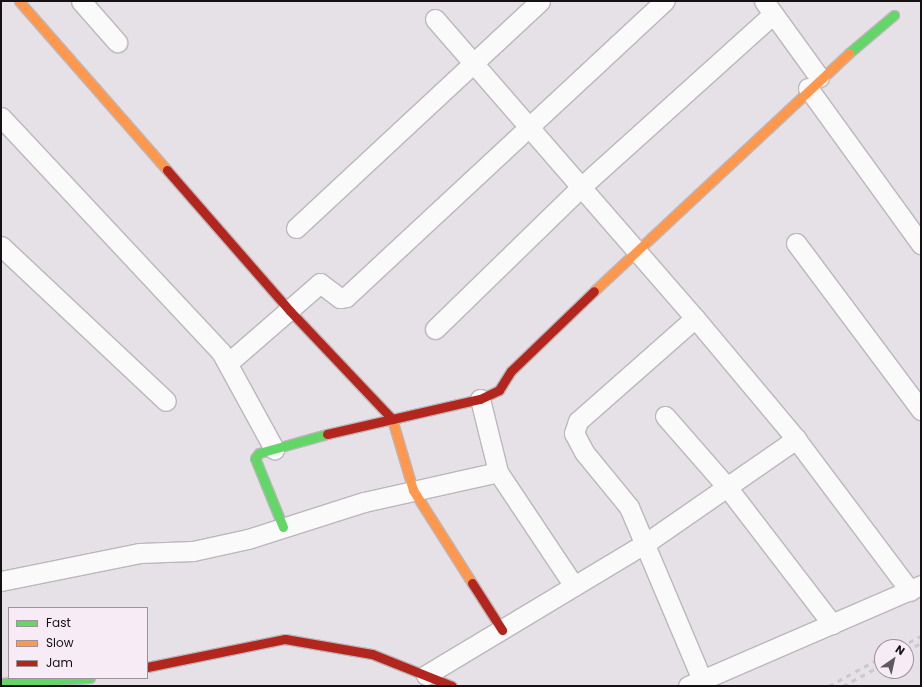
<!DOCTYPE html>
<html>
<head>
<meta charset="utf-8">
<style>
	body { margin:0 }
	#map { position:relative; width:922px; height:687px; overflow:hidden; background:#e6e1e6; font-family:Poppins,sans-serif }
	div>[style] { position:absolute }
	.roads { filter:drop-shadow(1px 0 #bbb7bb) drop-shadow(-1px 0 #bbb7bb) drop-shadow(0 1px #bbb7bb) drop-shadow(0 -1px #bbb7bb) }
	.street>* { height:19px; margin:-9.5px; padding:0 9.5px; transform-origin:9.5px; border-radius:9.5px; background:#fbfafb }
	.fast>* { height:9px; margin:-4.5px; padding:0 4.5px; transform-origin:4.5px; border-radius:4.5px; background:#63d668 }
	.slow>* { height:9px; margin:-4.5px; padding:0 4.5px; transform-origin:4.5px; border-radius:4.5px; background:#ff974d }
	.jam>* { height:9px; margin:-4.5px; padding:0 4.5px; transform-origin:4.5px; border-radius:4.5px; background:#b3261e }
	.rail>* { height:3px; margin-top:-1.5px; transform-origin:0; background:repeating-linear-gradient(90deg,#cac8ca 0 5px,transparent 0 10px) }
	span { translate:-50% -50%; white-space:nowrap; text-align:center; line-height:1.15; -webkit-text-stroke:3px #f7ebf5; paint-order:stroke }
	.frame { position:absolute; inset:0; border:2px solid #141013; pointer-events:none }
	.legend { position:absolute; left:8px; top:607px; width:140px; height:72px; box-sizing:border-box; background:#f7ebf5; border:1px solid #9c939b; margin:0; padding:5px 7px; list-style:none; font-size:12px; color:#141013 }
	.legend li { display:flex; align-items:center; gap:8px; height:20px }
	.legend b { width:20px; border:1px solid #9c939b }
	.north { position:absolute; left:874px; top:639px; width:40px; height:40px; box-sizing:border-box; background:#f7ebf5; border:1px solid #9c939b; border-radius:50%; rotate:34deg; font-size:11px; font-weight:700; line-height:16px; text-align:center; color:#141013 }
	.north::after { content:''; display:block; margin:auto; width:14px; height:18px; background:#5e595d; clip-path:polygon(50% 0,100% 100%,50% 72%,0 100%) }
</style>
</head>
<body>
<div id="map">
	<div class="roads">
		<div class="street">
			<i style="left:81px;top:1px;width:55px;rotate:48.7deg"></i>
			<i style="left:764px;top:1px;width:94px;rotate:54.1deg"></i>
			<i style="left:435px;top:19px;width:396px;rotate:49deg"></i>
			<i style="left:695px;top:318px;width:158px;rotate:50.1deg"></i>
			<i style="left:796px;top:439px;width:190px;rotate:53.1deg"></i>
			<i style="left:808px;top:88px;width:193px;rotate:54.1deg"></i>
			<i style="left:1px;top:117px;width:322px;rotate:46.9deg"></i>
			<i style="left:221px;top:352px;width:111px;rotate:61.3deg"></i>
			<i style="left:296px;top:228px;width:333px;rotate:-42.9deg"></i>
			<i style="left:796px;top:243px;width:209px;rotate:53.2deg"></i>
			<i style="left:1px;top:246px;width:226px;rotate:43.2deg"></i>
			<i style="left:695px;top:318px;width:156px;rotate:138.6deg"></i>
			<i style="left:578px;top:421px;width:13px;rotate:108deg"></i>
			<i style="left:574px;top:433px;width:21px;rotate:62deg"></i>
			<i style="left:584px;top:452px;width:71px;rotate:50.7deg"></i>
			<i style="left:629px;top:507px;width:188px;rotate:67.1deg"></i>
			<i style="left:435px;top:329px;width:204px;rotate:-44.2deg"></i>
			<i style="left:581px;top:187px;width:258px;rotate:-42deg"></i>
			<i style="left:228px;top:363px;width:122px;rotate:-41deg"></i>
			<i style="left:320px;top:283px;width:25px;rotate:37deg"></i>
			<i style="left:340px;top:298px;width:6px;rotate:-9deg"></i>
			<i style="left:346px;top:297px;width:435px;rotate:-42.9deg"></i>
			<i style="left:480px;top:399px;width:75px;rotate:76.1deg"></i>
			<i style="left:498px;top:472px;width:137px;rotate:56.3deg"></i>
			<i style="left:665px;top:416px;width:94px;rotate:48.9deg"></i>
			<i style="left:727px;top:487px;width:173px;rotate:52.5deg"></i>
			<i style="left:1px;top:581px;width:142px;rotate:-11.4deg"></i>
			<i style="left:140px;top:553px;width:53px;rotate:-2.2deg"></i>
			<i style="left:193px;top:551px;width:56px;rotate:-12.3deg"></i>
			<i style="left:248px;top:539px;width:122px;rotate:-17.7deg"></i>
			<i style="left:364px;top:502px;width:137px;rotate:-12.6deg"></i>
			<i style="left:426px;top:675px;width:257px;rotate:-31deg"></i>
			<i style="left:646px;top:543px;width:183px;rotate:-34.7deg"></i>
			<i style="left:688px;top:686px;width:254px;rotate:-23.4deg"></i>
		</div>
		<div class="fast">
			<i style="left:849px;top:53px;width:59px;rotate:-40.2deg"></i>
			<i style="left:283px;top:527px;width:74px;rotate:-112.1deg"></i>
			<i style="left:255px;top:458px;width:6px;rotate:-51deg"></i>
			<i style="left:259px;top:453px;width:71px;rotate:-15.6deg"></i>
			<i style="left:1px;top:683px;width:89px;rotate:-3.2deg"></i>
		</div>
		<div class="slow">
			<i style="left:19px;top:1px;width:225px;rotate:48.8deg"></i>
			<i style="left:594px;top:291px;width:349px;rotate:-43deg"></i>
			<i style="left:392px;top:419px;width:74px;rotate:73.5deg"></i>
			<i style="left:413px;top:490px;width:110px;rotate:57.6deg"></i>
		</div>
		<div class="jam">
			<i style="left:167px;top:170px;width:187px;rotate:48.9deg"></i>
			<i style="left:290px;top:311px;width:149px;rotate:46.6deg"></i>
			<i style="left:327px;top:434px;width:157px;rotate:-12.9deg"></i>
			<i style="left:480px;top:399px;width:21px;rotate:-25deg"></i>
			<i style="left:499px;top:390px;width:22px;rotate:-58deg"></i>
			<i style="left:511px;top:371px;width:115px;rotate:-43.9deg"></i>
			<i style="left:472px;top:583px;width:56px;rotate:57.4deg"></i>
			<i style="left:147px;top:667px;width:141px;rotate:-11.5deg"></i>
			<i style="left:285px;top:639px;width:88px;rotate:9.8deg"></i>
			<i style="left:372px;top:654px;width:86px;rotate:21.8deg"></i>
		</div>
	</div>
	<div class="rail">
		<i style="left:900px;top:647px;width:24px;rotate:-28deg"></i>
		<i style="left:906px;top:651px;width:17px;rotate:-28deg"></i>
		<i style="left:829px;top:686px;width:60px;rotate:-28.7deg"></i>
		<i style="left:843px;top:686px;width:44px;rotate:-28.3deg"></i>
	</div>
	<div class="frame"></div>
	<ul class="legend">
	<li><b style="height:5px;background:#63d668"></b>Fast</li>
	<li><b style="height:5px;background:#ff974d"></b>Slow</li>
	<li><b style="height:5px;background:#b3261e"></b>Jam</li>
	</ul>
	<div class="north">N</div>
</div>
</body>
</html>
